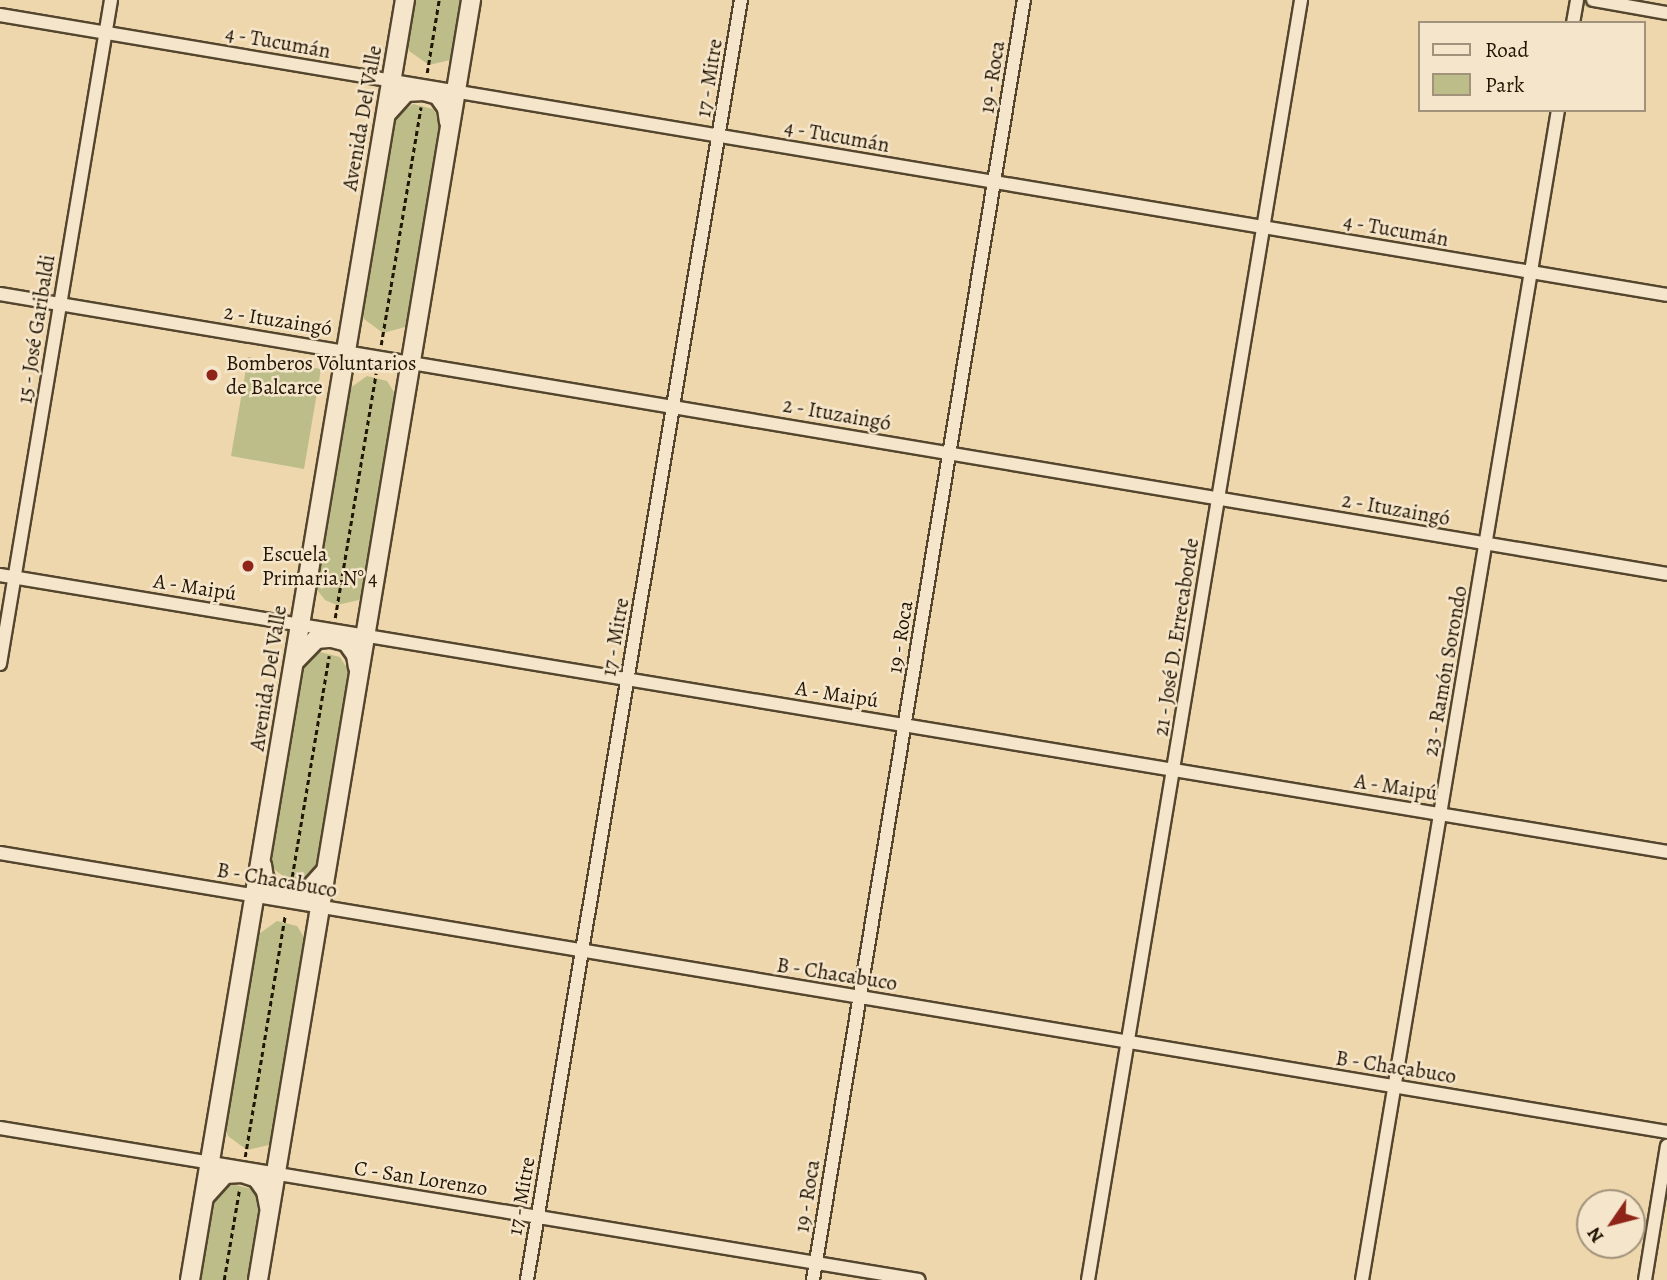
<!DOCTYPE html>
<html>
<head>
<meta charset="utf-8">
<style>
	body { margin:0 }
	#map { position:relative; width:1667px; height:1280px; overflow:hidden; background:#efd7ad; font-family:Alegreya,serif }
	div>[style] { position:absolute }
	.green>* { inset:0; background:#bcbd88 }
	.path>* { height:2.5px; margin-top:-1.25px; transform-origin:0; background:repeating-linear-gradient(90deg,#211504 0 5px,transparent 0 8.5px) }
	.roads { filter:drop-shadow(2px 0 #54462e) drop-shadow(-2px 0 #54462e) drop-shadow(0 2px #54462e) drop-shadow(0 -2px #54462e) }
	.street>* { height:12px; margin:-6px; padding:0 6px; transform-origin:6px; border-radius:6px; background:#f5e5ca }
	.secondary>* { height:18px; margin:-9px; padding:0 9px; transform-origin:9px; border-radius:9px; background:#f5e5ca }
	.dots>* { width:19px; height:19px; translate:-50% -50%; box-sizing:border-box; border:4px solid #f5e5ca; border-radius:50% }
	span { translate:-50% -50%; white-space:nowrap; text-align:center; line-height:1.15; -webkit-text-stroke:5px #f5e5ca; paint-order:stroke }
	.street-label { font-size:21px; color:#211504 }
	.poi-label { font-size:21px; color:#211504 }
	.left { translate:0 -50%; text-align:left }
	.legend { position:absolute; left:1418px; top:21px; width:228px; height:91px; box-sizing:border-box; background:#f5e5ca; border:2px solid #a0927b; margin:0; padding:9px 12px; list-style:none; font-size:21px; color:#211504 }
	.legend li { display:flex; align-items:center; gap:14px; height:35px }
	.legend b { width:35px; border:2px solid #a0927b }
	.north { position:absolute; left:1576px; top:1189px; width:70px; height:70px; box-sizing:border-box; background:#f5e5ca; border:2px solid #a0927b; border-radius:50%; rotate:235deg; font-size:19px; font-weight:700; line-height:28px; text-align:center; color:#211504 }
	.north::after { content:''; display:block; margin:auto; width:24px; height:32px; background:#8f2418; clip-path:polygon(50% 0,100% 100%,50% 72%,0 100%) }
</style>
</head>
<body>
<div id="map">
	<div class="green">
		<i style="clip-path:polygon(413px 0,465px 0,457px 48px,450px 60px,429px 65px,409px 51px,406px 40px)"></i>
		<i style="clip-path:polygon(413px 104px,433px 109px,443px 125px,411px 315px,405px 327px,383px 333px,364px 319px,360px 307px,392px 119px)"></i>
		<i style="clip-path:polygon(248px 357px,321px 369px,304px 469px,231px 456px)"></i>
		<i style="clip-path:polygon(367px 376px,387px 381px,397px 397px,365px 587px,359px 600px,337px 605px,325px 600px,318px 591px,314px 579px,346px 391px)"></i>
		<i style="clip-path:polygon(320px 652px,340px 657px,350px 673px,319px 863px,312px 875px,290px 881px,271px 867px,268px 855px,300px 666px)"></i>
		<i style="clip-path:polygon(277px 921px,297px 926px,307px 942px,275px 1132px,269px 1145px,247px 1150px,228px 1136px,224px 1124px,256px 936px)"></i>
		<i style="clip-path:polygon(232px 1184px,252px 1189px,262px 1204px,250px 1280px,198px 1280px,211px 1198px)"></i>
	</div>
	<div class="path">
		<i style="left:427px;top:73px;width:74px;rotate:-80.7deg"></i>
		<i style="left:381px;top:345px;width:241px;rotate:-80.5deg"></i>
		<i style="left:335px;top:618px;width:248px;rotate:-80.5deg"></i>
		<i style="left:292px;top:877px;width:224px;rotate:-80.5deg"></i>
		<i style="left:245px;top:1157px;width:245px;rotate:-80.6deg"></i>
		<i style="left:224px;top:1280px;width:90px;rotate:-80.4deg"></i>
	</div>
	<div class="roads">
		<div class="street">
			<i style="left:1593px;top:0;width:75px;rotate:10deg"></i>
			<i style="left:0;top:15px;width:1690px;rotate:9.53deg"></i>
			<i style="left:1573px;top:23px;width:23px;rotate:-80deg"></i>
			<i style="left:0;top:294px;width:1690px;rotate:9.53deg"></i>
			<i style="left:0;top:575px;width:1690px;rotate:9.43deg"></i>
			<i style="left:0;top:664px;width:673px;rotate:-80.51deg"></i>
			<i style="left:0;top:853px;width:1690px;rotate:9.5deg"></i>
			<i style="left:0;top:1128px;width:931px;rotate:9.39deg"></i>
			<i style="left:527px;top:1280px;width:1298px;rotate:-80.51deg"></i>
			<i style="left:813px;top:1280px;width:1297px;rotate:-80.64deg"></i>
			<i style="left:1088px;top:1280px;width:1298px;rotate:-80.55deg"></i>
			<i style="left:1362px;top:1280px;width:1186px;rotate:-80.49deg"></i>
			<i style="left:1645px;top:1280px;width:136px;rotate:-80.7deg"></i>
		</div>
		<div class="secondary">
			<i style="left:387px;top:113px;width:28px;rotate:-48deg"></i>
			<i style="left:406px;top:92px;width:18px;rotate:-3deg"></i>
			<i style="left:424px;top:91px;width:15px;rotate:16deg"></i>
			<i style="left:438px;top:95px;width:16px;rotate:55deg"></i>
			<i style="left:447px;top:108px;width:14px;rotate:82deg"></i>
			<i style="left:295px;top:661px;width:30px;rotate:-46deg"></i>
			<i style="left:316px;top:639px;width:16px;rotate:-4deg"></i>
			<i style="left:332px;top:638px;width:16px;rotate:15deg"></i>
			<i style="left:347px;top:642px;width:16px;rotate:55deg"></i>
			<i style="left:356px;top:655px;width:12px;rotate:81deg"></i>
			<i style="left:262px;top:865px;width:13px;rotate:81deg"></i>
			<i style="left:264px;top:878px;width:16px;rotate:55deg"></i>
			<i style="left:273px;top:891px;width:16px;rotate:14deg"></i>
			<i style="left:289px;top:895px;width:16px;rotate:-4deg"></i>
			<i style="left:305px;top:894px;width:30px;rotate:-48deg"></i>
			<i style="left:205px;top:1196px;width:30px;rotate:-48deg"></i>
			<i style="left:225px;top:1174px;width:17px;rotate:-3deg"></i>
			<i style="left:242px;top:1173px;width:16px;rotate:18deg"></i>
			<i style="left:257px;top:1178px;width:16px;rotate:55deg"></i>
			<i style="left:266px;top:1191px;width:16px;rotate:79deg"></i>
			<i style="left:190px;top:1280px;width:1298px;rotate:-80.47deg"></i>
			<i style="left:258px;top:1280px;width:1298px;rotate:-80.55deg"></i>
		</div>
	</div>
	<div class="dots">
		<i style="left:212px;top:375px;background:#8f2418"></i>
		<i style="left:248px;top:566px;background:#8f2418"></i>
	</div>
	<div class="street-label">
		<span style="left:278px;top:42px;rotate:10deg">4 - Tucumán</span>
		<span style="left:992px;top:77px;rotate:-81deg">19 - Roca</span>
		<span style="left:709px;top:78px;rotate:-81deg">17 - Mitre</span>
		<span style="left:362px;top:118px;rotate:-80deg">Avenida Del Valle</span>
		<span style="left:837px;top:136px;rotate:10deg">4 - Tucumán</span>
		<span style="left:1396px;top:230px;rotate:10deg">4 - Tucumán</span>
		<span style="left:278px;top:320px;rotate:9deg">2 - Ituzaingó</span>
		<span style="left:36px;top:329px;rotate:-81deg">15 - José Garibaldi</span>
		<span style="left:837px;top:414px;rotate:10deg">2 - Ituzaingó</span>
		<span style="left:1396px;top:509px;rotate:10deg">2 - Ituzaingó</span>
		<span style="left:195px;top:587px;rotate:9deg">A - Maipú</span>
		<span style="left:615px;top:637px;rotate:-80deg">17 - Mitre</span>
		<span style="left:900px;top:637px;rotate:-81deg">19 - Roca</span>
		<span style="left:1176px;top:637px;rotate:-81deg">21 - José D. Errecaborde</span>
		<span style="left:1445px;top:671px;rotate:-80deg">23 - Ramón Sorondo</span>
		<span style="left:268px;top:678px;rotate:-81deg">Avenida Del Valle</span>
		<span style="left:837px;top:694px;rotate:9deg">A - Maipú</span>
		<span style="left:1396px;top:787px;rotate:9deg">A - Maipú</span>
		<span style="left:277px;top:880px;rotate:10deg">B - Chacabuco</span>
		<span style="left:837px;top:974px;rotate:9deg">B - Chacabuco</span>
		<span style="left:1396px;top:1067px;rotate:9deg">B - Chacabuco</span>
		<span style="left:421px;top:1178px;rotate:9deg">C - San Lorenzo</span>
		<span style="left:521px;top:1196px;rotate:-80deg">17 - Mitre</span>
		<span style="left:807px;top:1196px;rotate:-81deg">19 - Roca</span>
	</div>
	<div class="poi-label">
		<span class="left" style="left:226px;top:375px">Bomberos Voluntarios<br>de Balcarce</span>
		<span class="left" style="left:262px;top:566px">Escuela<br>Primaria N° 4</span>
	</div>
	<ul class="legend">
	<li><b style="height:9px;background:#f5e5ca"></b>Road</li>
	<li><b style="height:19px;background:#bcbd88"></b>Park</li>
	</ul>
	<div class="north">N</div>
</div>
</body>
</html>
